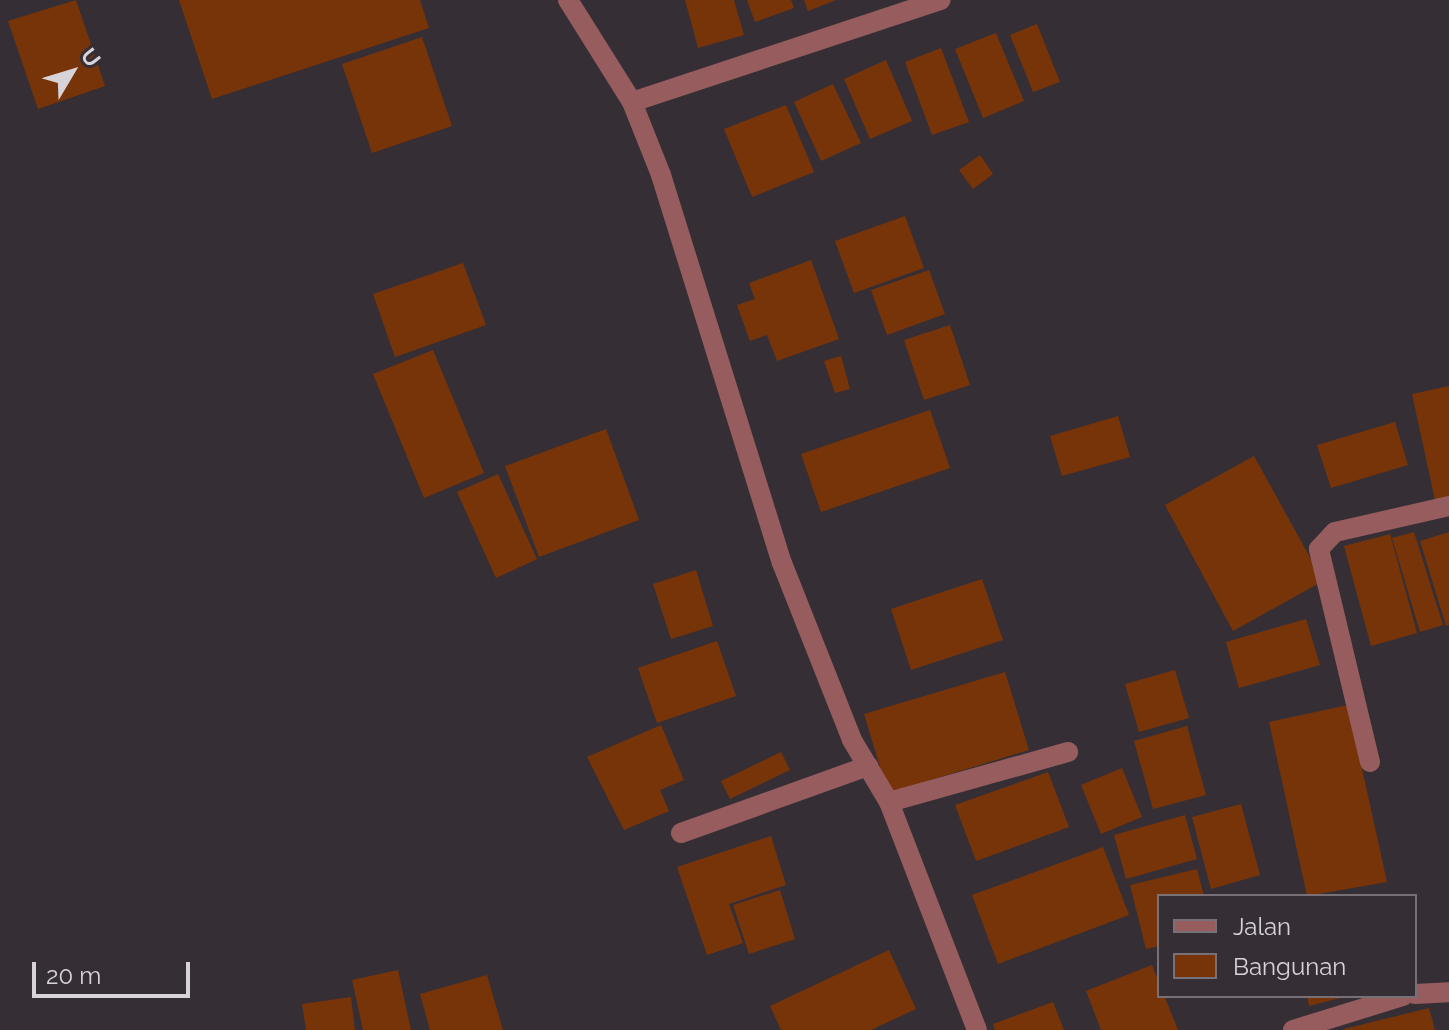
<!DOCTYPE html>
<html>
<head>
<meta charset="utf-8">
<style>
	body { margin:0 }
	#map { position:relative; width:1449px; height:1030px; overflow:hidden; background:#362e35; font-family:Raleway,sans-serif }
	div>[style] { position:absolute }
	.building>* { inset:0; background:#783409 }
	.minor>* { height:20px; margin:-10px; padding:0 10px; transform-origin:10px; border-radius:10px; background:#965c5e }
	span { translate:-50% -50%; white-space:nowrap; text-align:center; line-height:1.15; -webkit-text-stroke:6px #362e35; paint-order:stroke }
	.legend { position:absolute; left:1157px; top:894px; width:260px; height:104px; box-sizing:border-box; background:#362e35; border:2px solid #777076; margin:0; padding:10px 14px; list-style:none; font-size:24px; color:#d8d3d8 }
	.legend li { display:flex; align-items:center; gap:16px; height:40px }
	.legend b { width:40px; border:2px solid #777076 }
	.north { position:absolute; left:32px; top:32px; width:80px; height:80px; -webkit-text-stroke:6px #362e35; paint-order:stroke; rotate:52deg; font-size:22px; font-weight:700; line-height:32px; text-align:center; color:#d8d3d8 }
	.north::after { content:''; display:block; margin:auto; width:28px; height:36px; background:#d8d3d8; clip-path:polygon(50% 0,100% 100%,50% 72%,0 100%) }
	.scale { position:absolute; left:32px; top:962px; width:158px; height:36px; box-sizing:border-box; border:4px solid #d8d3d8; border-top:0; padding-left:10px; font-size:24px; line-height:28px; white-space:nowrap; color:#d8d3d8; -webkit-text-stroke:6px #362e35; paint-order:stroke }
</style>
</head>
<body>
<div id="map">
	<div class="building">
		<i style="clip-path:polygon(76px 0,105px 86px,38px 109px,8px 21px)"></i>
		<i style="clip-path:polygon(179px 0,420px 0,429px 28px,212px 99px)"></i>
		<i style="clip-path:polygon(685px 0,734px 0,744px 35px,698px 48px)"></i>
		<i style="clip-path:polygon(747px 0,791px 0,794px 8px,755px 22px)"></i>
		<i style="clip-path:polygon(804px 0,836px 0,808px 11px)"></i>
		<i style="clip-path:polygon(1037px 24px,1060px 82px,1033px 92px,1010px 35px)"></i>
		<i style="clip-path:polygon(996px 33px,1024px 101px,983px 118px,955px 49px)"></i>
		<i style="clip-path:polygon(422px 37px,452px 126px,372px 153px,342px 64px)"></i>
		<i style="clip-path:polygon(941px 48px,969px 122px,932px 135px,905px 62px)"></i>
		<i style="clip-path:polygon(886px 60px,912px 121px,870px 139px,844px 79px)"></i>
		<i style="clip-path:polygon(833px 84px,861px 143px,821px 161px,794px 102px)"></i>
		<i style="clip-path:polygon(786px 105px,814px 172px,752px 197px,724px 129px)"></i>
		<i style="clip-path:polygon(980px 155px,993px 174px,973px 189px,959px 170px)"></i>
		<i style="clip-path:polygon(905px 216px,924px 268px,854px 293px,835px 241px)"></i>
		<i style="clip-path:polygon(811px 260px,839px 339px,777px 361px,767px 335px,750px 341px,737px 305px,755px 299px,749px 283px)"></i>
		<i style="clip-path:polygon(463px 263px,486px 325px,395px 357px,373px 294px)"></i>
		<i style="clip-path:polygon(929px 270px,945px 314px,887px 335px,871px 290px)"></i>
		<i style="clip-path:polygon(950px 325px,970px 385px,924px 400px,904px 340px)"></i>
		<i style="clip-path:polygon(433px 350px,484px 473px,424px 498px,373px 374px)"></i>
		<i style="clip-path:polygon(841px 356px,850px 389px,835px 393px,824px 361px)"></i>
		<i style="clip-path:polygon(1449px 386px,1449px 497px,1435px 500px,1412px 394px)"></i>
		<i style="clip-path:polygon(930px 410px,950px 468px,821px 512px,801px 454px)"></i>
		<i style="clip-path:polygon(1118px 416px,1130px 457px,1062px 476px,1050px 436px)"></i>
		<i style="clip-path:polygon(1395px 422px,1408px 465px,1331px 488px,1317px 445px)"></i>
		<i style="clip-path:polygon(606px 429px,639px 520px,539px 557px,505px 466px)"></i>
		<i style="clip-path:polygon(1254px 456px,1323px 581px,1233px 631px,1165px 505px)"></i>
		<i style="clip-path:polygon(498px 474px,537px 559px,496px 578px,457px 492px)"></i>
		<i style="clip-path:polygon(1414px 532px,1443px 625px,1420px 632px,1392px 538px)"></i>
		<i style="clip-path:polygon(1449px 532px,1449px 625px,1446px 626px,1420px 541px)"></i>
		<i style="clip-path:polygon(1390px 534px,1417px 633px,1371px 646px,1344px 546px)"></i>
		<i style="clip-path:polygon(696px 570px,713px 626px,671px 639px,653px 584px)"></i>
		<i style="clip-path:polygon(982px 579px,1003px 640px,911px 670px,891px 609px)"></i>
		<i style="clip-path:polygon(1306px 619px,1320px 665px,1239px 688px,1226px 642px)"></i>
		<i style="clip-path:polygon(717px 641px,736px 696px,657px 723px,638px 668px)"></i>
		<i style="clip-path:polygon(1175px 670px,1189px 718px,1139px 732px,1125px 684px)"></i>
		<i style="clip-path:polygon(1005px 672px,1029px 750px,888px 793px,864px 714px)"></i>
		<i style="clip-path:polygon(1348px 705px,1387px 882px,1307px 896px,1269px 722px)"></i>
		<i style="clip-path:polygon(661px 725px,684px 780px,660px 790px,669px 811px,624px 830px,587px 757px)"></i>
		<i style="clip-path:polygon(1187px 726px,1206px 795px,1153px 809px,1134px 741px)"></i>
		<i style="clip-path:polygon(781px 752px,790px 770px,730px 799px,721px 781px)"></i>
		<i style="clip-path:polygon(1122px 768px,1142px 817px,1101px 834px,1081px 785px)"></i>
		<i style="clip-path:polygon(1048px 772px,1069px 827px,976px 861px,955px 805px)"></i>
		<i style="clip-path:polygon(1241px 804px,1260px 875px,1211px 889px,1192px 817px)"></i>
		<i style="clip-path:polygon(1185px 815px,1197px 859px,1126px 879px,1114px 835px)"></i>
		<i style="clip-path:polygon(771px 836px,786px 885px,729px 904px,743px 943px,707px 955px,677px 867px)"></i>
		<i style="clip-path:polygon(1103px 847px,1129px 915px,998px 964px,972px 895px)"></i>
		<i style="clip-path:polygon(1197px 869px,1204px 896px,1159px 896px,1159px 946px,1146px 949px,1130px 885px)"></i>
		<i style="clip-path:polygon(780px 890px,795px 939px,749px 954px,733px 905px)"></i>
		<i style="clip-path:polygon(889px 950px,916px 1009px,871px 1030px,781px 1030px,770px 1006px)"></i>
		<i style="clip-path:polygon(1152px 965px,1178px 1030px,1101px 1030px,1086px 991px)"></i>
		<i style="clip-path:polygon(398px 970px,411px 1030px,363px 1030px,352px 980px)"></i>
		<i style="clip-path:polygon(487px 975px,503px 1030px,430px 1030px,420px 994px)"></i>
		<i style="clip-path:polygon(1307px 996px,1344px 996px,1344px 997px,1309px 1006px)"></i>
		<i style="clip-path:polygon(351px 997px,355px 1030px,306px 1030px,302px 1004px)"></i>
		<i style="clip-path:polygon(1053px 1002px,1064px 1030px,995px 1030px,993px 1024px)"></i>
		<i style="clip-path:polygon(1429px 1008px,1435px 1030px,1344px 1030px,1344px 1029px)"></i>
	</div>
	<div class="minor">
		<i style="left:568px;top:0;width:120px;rotate:57.9deg"></i>
		<i style="left:632px;top:102px;width:79px;rotate:68.3deg"></i>
		<i style="left:661px;top:175px;width:406px;rotate:72.7deg"></i>
		<i style="left:782px;top:563px;width:190px;rotate:68.4deg"></i>
		<i style="left:852px;top:740px;width:72px;rotate:59.2deg"></i>
		<i style="left:889px;top:802px;width:244px;rotate:68.9deg"></i>
		<i style="left:632px;top:102px;width:325px;rotate:-18.3deg"></i>
		<i style="left:1370px;top:762px;width:219px;rotate:-103.5deg"></i>
		<i style="left:1319px;top:549px;width:23px;rotate:-47deg"></i>
		<i style="left:1335px;top:532px;width:117px;rotate:-12.8deg"></i>
		<i style="left:889px;top:802px;width:186px;rotate:-15.6deg"></i>
		<i style="left:681px;top:833px;width:199px;rotate:-19.7deg"></i>
		<i style="left:1415px;top:994px;width:34px;rotate:-3deg"></i>
		<i style="left:1293px;top:1030px;width:115px;rotate:-17.2deg"></i>
	</div>
	<ul class="legend">
	<li><b style="height:10px;background:#965c5e"></b>Jalan</li>
	<li><b style="height:22px;background:#783409"></b>Bangunan</li>
	</ul>
	<div class="north">U</div>
	<div class="scale">20 m</div>
</div>
</body>
</html>
